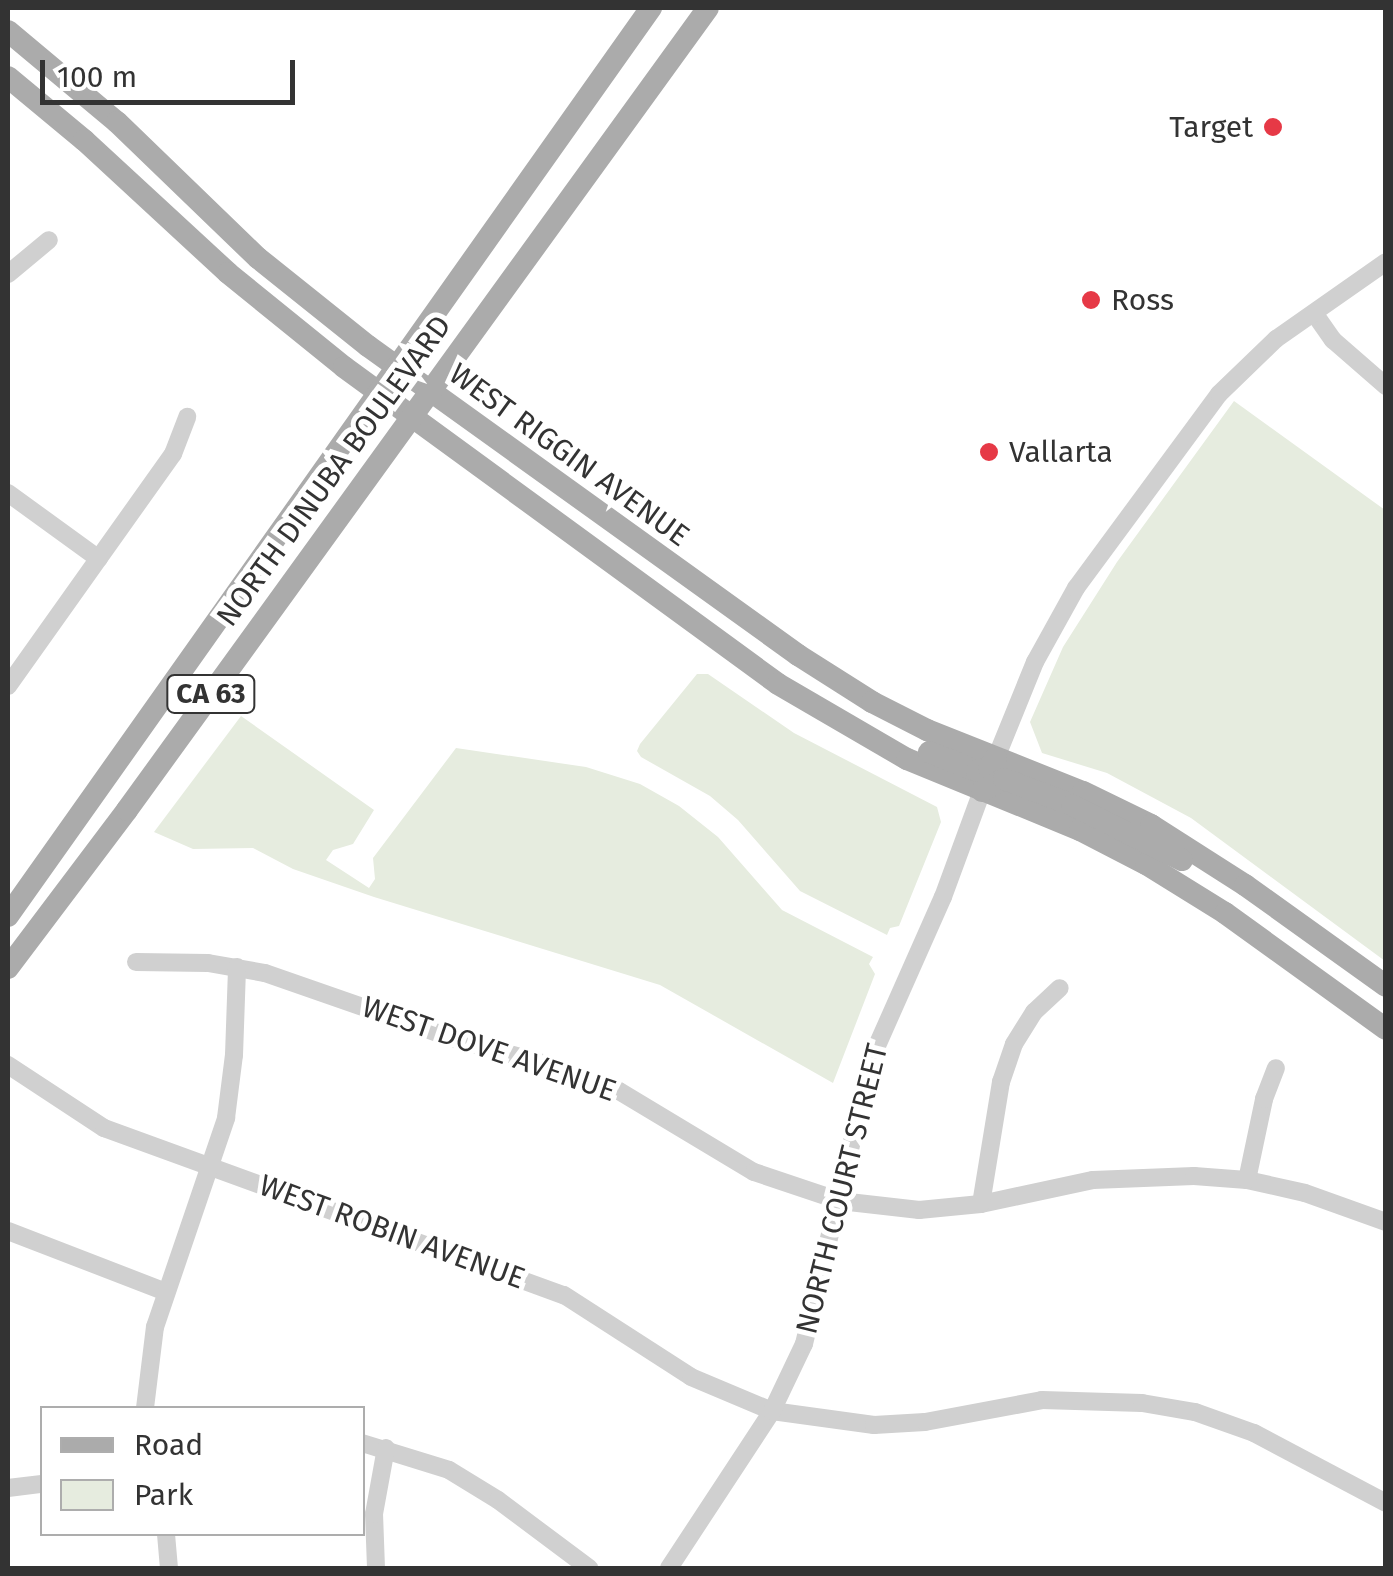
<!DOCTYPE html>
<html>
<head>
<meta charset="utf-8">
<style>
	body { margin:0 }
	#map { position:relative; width:1393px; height:1576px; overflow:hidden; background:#fff; font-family:"Fira Sans",sans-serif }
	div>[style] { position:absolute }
	.green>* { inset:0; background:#e6ecdf }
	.minor>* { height:18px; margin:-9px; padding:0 9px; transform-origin:9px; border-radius:9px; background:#d0d0d0 }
	.major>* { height:22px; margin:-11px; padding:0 11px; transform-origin:11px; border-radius:11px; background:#ababab }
	.dots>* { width:28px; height:28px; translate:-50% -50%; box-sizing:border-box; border:5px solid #fff; border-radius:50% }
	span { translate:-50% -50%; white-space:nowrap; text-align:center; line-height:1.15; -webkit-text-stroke:10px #fff; paint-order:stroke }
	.shield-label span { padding:2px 8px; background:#fff; border:2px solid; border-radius:8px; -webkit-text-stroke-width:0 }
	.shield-label { font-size:28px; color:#333; font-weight:700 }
	.poi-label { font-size:30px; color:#333 }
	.right { translate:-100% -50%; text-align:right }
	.left { translate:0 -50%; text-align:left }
	.street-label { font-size:30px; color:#333 }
	.frame { position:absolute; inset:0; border:10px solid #333; pointer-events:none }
	.legend { position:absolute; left:40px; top:1406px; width:325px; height:130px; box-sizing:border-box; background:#fff; border:2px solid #adadad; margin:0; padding:12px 18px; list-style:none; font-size:30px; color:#333 }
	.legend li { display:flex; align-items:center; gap:20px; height:50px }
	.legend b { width:50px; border:2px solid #adadad }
	.scale { position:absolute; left:40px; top:60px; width:255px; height:45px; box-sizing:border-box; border:5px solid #333; border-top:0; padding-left:12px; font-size:30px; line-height:35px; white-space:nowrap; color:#333; -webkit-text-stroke:8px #fff; paint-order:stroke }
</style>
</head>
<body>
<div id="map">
	<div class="green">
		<i style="clip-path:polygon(1234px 401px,1385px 510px,1385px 961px,1191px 818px,1107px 773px,1042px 753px,1030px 722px,1063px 647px,1117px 562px)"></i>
		<i style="clip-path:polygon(697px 674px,708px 674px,794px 733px,937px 807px,941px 822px,899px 926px,890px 928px,887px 935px,800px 891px,738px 820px,710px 796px,641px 757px,637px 751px,640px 744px)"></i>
		<i style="clip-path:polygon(241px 716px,374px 810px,353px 844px,333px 850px,326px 860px,369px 888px,375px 879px,373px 858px,456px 748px,586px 767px,640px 784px,679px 806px,718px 837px,782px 910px,873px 957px,869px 964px,875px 974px,833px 1083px,660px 985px,374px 897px,293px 869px,253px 848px,193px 849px,154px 832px)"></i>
	</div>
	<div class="minor">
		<i style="left:8px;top:274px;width:53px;rotate:-39.7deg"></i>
		<i style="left:1314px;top:313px;width:33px;rotate:55deg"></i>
		<i style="left:1333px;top:340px;width:70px;rotate:41deg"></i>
		<i style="left:8px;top:493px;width:112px;rotate:36deg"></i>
		<i style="left:8px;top:686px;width:285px;rotate:-54.6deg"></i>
		<i style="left:173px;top:454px;width:40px;rotate:-69deg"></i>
		<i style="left:996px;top:758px;width:104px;rotate:-67.9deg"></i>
		<i style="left:1035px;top:662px;width:85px;rotate:-61deg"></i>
		<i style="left:1076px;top:588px;width:241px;rotate:-53.6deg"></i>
		<i style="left:1219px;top:394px;width:79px;rotate:-44deg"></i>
		<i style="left:1276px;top:339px;width:134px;rotate:-35deg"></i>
		<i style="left:136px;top:962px;width:72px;rotate:0.8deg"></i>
		<i style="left:208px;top:963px;width:58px;rotate:10deg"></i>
		<i style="left:265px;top:973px;width:201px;rotate:19.2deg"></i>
		<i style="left:455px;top:1039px;width:113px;rotate:15.4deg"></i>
		<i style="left:564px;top:1069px;width:59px;rotate:21.8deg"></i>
		<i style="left:619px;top:1091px;width:157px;rotate:31deg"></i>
		<i style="left:754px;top:1172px;width:91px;rotate:18.6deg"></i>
		<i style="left:840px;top:1201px;width:80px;rotate:6.5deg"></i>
		<i style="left:919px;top:1210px;width:62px;rotate:-5.5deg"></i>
		<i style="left:981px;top:1204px;width:115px;rotate:-12.1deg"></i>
		<i style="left:1093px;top:1180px;width:101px;rotate:-2.3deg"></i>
		<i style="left:1194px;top:1176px;width:53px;rotate:4.3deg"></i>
		<i style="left:1247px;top:1180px;width:59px;rotate:12.6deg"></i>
		<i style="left:1305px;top:1193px;width:86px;rotate:19.7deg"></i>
		<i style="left:8px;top:1065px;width:115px;rotate:33.3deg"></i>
		<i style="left:104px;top:1128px;width:489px;rotate:20deg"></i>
		<i style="left:564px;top:1295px;width:151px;rotate:32.8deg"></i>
		<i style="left:691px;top:1377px;width:88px;rotate:22.8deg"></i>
		<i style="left:772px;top:1411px;width:103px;rotate:7.8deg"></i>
		<i style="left:874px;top:1425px;width:51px;rotate:-3.4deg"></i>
		<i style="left:925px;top:1422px;width:119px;rotate:-10.6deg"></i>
		<i style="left:1042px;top:1400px;width:100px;rotate:1.7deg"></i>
		<i style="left:1142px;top:1403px;width:54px;rotate:9.6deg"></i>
		<i style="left:1195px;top:1412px;width:63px;rotate:19.6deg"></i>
		<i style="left:1254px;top:1433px;width:149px;rotate:27.9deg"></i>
		<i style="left:1247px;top:1180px;width:83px;rotate:-78.1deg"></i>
		<i style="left:1264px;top:1099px;width:33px;rotate:-69deg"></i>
		<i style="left:981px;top:1204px;width:124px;rotate:-80.7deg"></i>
		<i style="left:1001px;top:1082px;width:40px;rotate:-71.1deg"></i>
		<i style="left:1014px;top:1044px;width:38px;rotate:-58deg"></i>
		<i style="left:1034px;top:1012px;width:35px;rotate:-43deg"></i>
		<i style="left:8px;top:1231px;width:169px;rotate:21.1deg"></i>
		<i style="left:145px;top:1408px;width:82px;rotate:-83deg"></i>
		<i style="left:155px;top:1327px;width:221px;rotate:-71.2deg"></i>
		<i style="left:226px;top:1118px;width:64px;rotate:-82.8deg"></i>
		<i style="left:234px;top:1055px;width:88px;rotate:-88deg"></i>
		<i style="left:362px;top:1443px;width:91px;rotate:17.2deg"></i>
		<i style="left:449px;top:1470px;width:57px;rotate:31.5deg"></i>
		<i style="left:498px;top:1500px;width:114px;rotate:36.8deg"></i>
		<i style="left:8px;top:1488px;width:34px;rotate:-7deg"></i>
		<i style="left:166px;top:1534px;width:34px;rotate:85deg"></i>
		<i style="left:376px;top:1568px;width:54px;rotate:-92.1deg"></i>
		<i style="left:374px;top:1514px;width:67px;rotate:-79.7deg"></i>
		<i style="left:669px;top:1568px;width:188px;rotate:-56.7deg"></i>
		<i style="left:772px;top:1411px;width:74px;rotate:-64.5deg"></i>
		<i style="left:804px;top:1344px;width:295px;rotate:-76.7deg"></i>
		<i style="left:872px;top:1057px;width:175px;rotate:-66.1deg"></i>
		<i style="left:943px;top:897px;width:113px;rotate:-69.8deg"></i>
	</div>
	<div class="major">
		<i style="left:8px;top:31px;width:142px;rotate:39.9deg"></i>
		<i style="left:117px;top:122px;width:196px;rotate:44deg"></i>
		<i style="left:258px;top:258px;width:141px;rotate:38.7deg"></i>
		<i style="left:368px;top:346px;width:530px;rotate:35.7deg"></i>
		<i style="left:798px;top:655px;width:88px;rotate:32.4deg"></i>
		<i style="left:872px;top:702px;width:62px;rotate:27deg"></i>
		<i style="left:927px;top:730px;width:168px;rotate:21.7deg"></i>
		<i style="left:1083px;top:792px;width:76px;rotate:25.9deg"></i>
		<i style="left:1151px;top:825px;width:112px;rotate:32.6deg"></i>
		<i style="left:1245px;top:885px;width:173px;rotate:35.6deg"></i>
		<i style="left:8px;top:77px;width:99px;rotate:39.7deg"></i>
		<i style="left:84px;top:140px;width:196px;rotate:42.7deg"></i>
		<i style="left:228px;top:273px;width:149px;rotate:39deg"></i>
		<i style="left:344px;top:367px;width:537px;rotate:36.14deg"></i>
		<i style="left:778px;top:684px;width:149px;rotate:30.2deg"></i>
		<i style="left:907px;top:759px;width:187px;rotate:22.3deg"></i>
		<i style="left:1080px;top:830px;width:74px;rotate:27.3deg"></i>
		<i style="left:1146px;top:864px;width:93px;rotate:31.8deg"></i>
		<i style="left:1225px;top:913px;width:198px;rotate:35.8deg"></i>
		<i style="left:929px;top:752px;width:52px;rotate:21.6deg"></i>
		<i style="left:977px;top:771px;width:12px;rotate:-14deg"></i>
		<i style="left:989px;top:768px;width:12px;rotate:-55deg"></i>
		<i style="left:982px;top:791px;width:25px;rotate:-29deg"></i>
		<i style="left:1004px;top:779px;width:73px;rotate:20.9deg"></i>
		<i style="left:1072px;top:805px;width:123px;rotate:26.6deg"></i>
		<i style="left:8px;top:916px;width:1113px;rotate:-54.7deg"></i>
		<i style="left:8px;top:968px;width:198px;rotate:-53deg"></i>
		<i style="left:127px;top:810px;width:990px;rotate:-54.08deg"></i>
	</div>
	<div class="dots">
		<i style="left:1273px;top:127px;background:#e63946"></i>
		<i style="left:1091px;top:300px;background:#e63946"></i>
		<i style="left:989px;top:452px;background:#e63946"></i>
	</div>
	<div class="shield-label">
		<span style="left:211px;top:694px">CA 63</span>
	</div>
	<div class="poi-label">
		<span class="right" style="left:1253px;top:127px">Target</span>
		<span class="left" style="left:1111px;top:300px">Ross</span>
		<span class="left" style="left:1009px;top:452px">Vallarta</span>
	</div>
	<div class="street-label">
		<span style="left:569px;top:455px;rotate:36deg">WEST RIGGIN AVENUE</span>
		<span style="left:334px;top:471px;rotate:-54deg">NORTH DINUBA BOULEVARD</span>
		<span style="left:489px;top:1049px;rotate:19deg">WEST DOVE AVENUE</span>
		<span style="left:842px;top:1189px;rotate:-76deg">NORTH COURT STREET</span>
		<span style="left:392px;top:1232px;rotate:20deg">WEST ROBIN AVENUE</span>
	</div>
	<div class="frame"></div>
	<ul class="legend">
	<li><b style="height:12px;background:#ababab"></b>Road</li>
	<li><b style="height:28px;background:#e6ecdf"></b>Park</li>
	</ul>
	<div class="scale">100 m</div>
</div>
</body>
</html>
